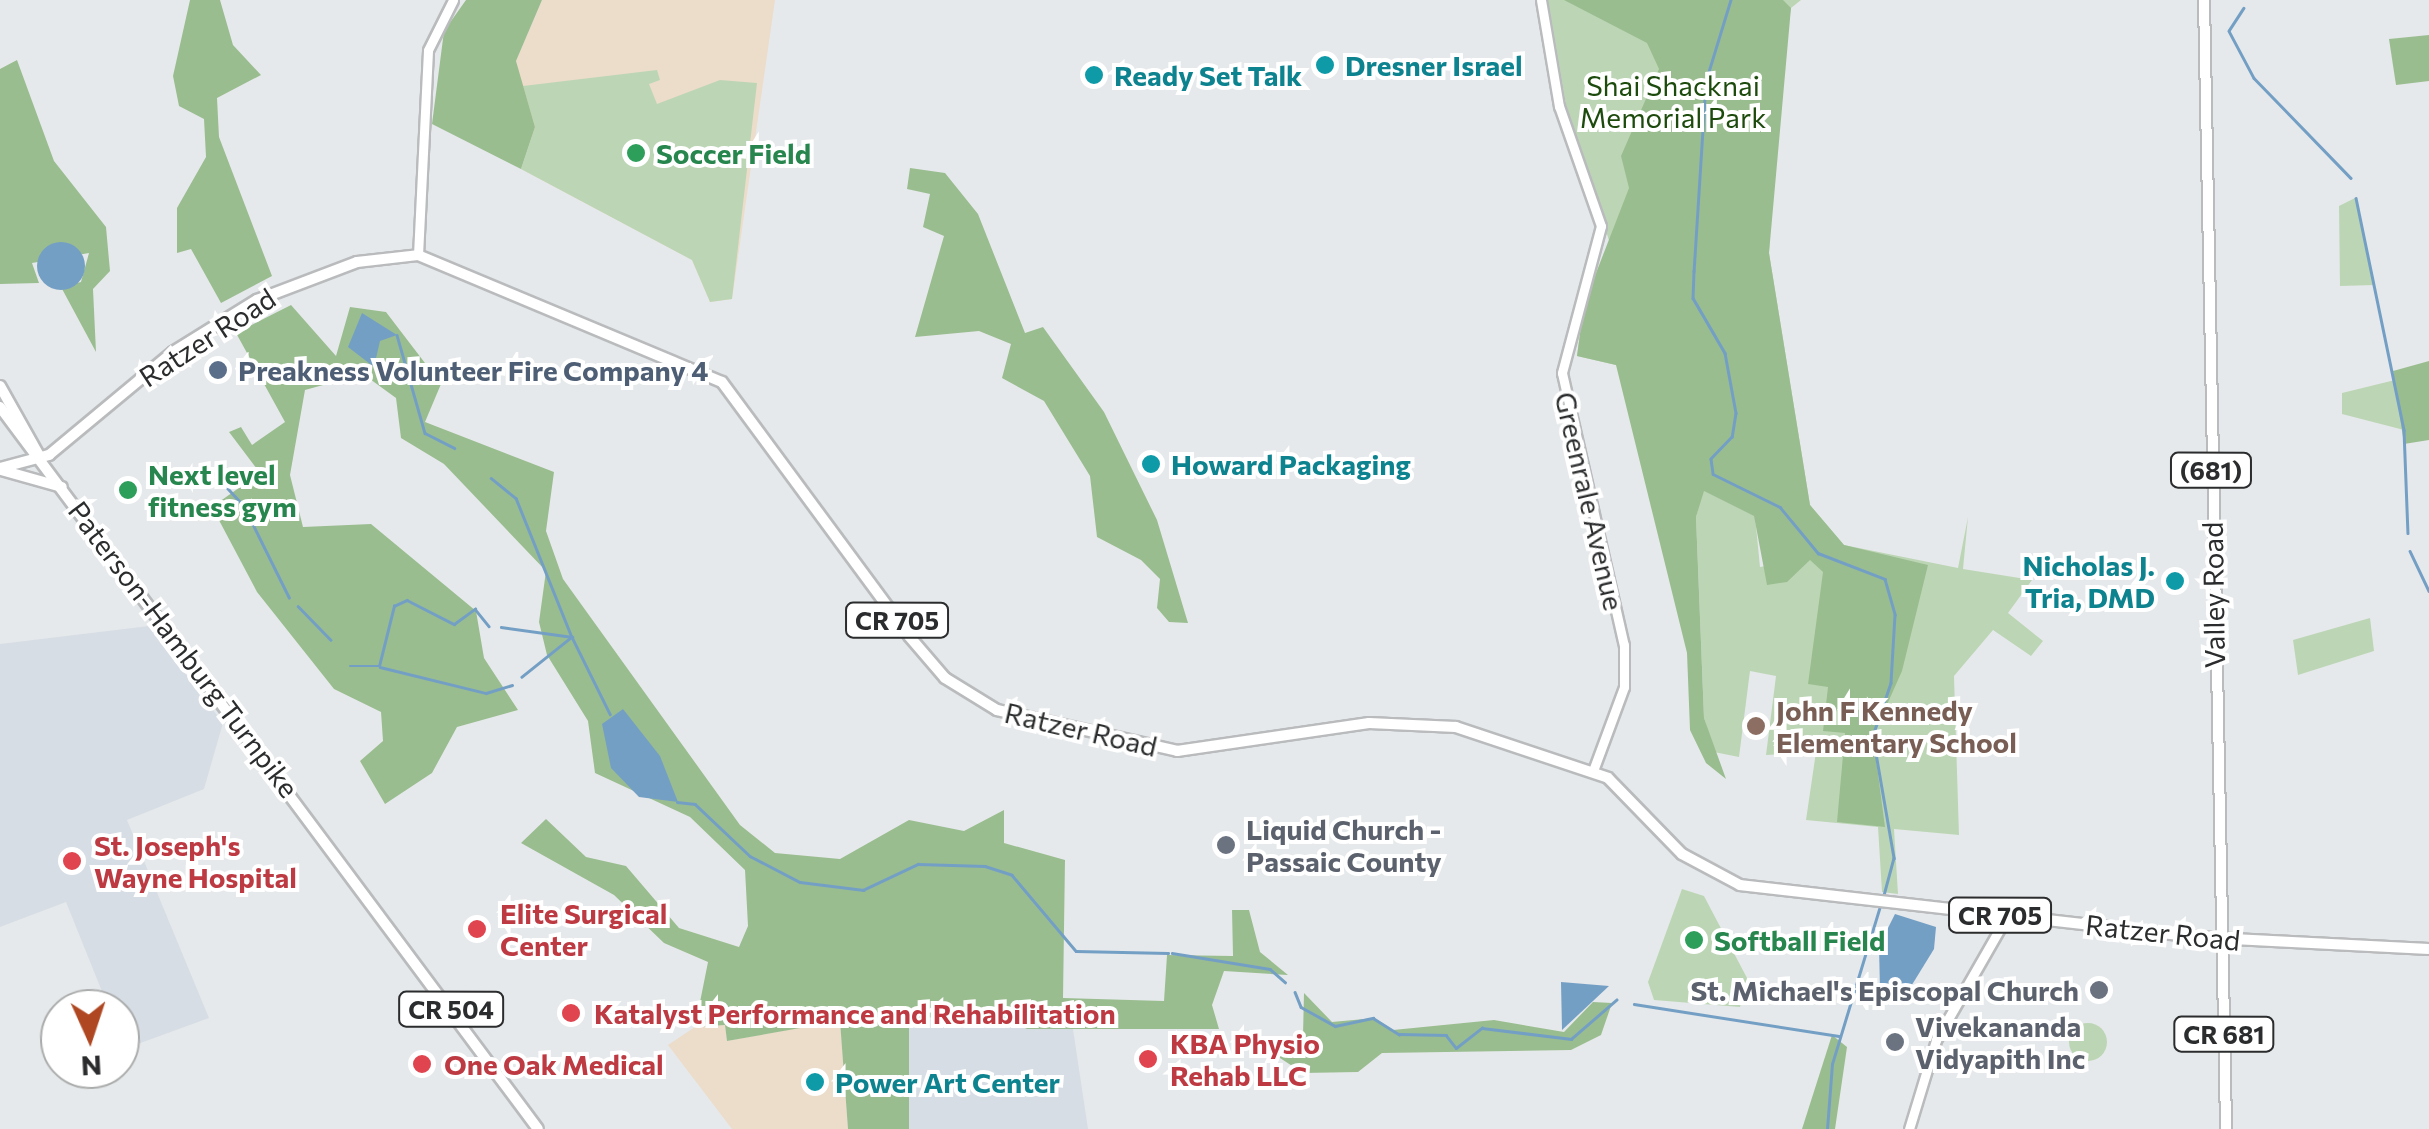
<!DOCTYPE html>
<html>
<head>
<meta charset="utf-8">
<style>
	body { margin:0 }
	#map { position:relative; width:2429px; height:1129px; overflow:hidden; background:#e6e9eb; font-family:Commissioner,sans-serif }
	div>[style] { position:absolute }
	.built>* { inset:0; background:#d6dde5 }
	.education>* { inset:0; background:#ecdcca }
	.green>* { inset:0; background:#bcd6b5 }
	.round { border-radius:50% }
	.forest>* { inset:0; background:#9abd90 }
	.water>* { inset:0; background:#749fc5 }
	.stream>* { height:2.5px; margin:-1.25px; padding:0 1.25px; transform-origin:1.25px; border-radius:1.25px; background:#749fc5 }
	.roads { filter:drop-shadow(2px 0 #b9bbbd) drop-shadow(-2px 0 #b9bbbd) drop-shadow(0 2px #b9bbbd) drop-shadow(0 -2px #b9bbbd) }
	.minor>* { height:9px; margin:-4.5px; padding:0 4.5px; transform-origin:4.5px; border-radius:4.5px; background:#fff }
	.major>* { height:10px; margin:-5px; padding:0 5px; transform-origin:5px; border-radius:5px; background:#fff }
	.dots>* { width:28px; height:28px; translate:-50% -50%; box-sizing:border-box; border:5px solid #fff; border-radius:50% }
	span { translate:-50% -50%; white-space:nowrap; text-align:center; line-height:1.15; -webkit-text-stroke:8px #fff; paint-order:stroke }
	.shield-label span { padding:2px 8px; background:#fff; border:2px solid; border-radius:8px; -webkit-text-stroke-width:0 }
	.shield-label { font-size:25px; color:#2b2c2d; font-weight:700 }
	.culture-label { font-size:28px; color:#0d838f; font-weight:700 }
	.left { translate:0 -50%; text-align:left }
	.right { translate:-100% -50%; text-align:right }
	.park-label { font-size:28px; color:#1d4b0d }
	.leisure-label { font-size:28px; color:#27864d; font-weight:700 }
	.street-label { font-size:28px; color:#2b2c2d }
	.service-label { font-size:28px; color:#4e5e75; font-weight:700 }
	.education-label { font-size:28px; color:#785e54; font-weight:700 }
	.worship-label { font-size:28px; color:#5b616d; font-weight:700 }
	.health-label { font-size:28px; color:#be3a42; font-weight:700 }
	.north { position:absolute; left:40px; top:989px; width:100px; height:100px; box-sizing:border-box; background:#fff; border:2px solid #aaabab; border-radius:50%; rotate:177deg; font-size:28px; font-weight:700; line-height:40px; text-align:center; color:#2b2c2d }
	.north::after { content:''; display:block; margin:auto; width:35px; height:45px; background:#af4822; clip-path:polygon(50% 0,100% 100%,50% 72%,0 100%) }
</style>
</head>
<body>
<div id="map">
	<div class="built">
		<i style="clip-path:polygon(149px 626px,223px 723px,204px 789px,127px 820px,209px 1018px,124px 1049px,120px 1009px,109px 1009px,66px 902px,0 927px,0 644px)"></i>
		<i style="clip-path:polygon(994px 1013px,1027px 1029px,1073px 1029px,1088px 1129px,909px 1129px,909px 1019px)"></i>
	</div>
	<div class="education">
		<i style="clip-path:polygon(542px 0,775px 0,732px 299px,710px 302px,692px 260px,521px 169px,533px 146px,516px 61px)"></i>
		<i style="clip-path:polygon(840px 1020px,848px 1129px,732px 1129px,668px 1045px,695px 1027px,725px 1025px,727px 1041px)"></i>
	</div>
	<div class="green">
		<i style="clip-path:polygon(1548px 0,1801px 0,1791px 8px,1776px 100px,1769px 253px,1810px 505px,1844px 545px,1958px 568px,1968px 517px,1963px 569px,2032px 580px,2008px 613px,2043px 641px,2031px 656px,1993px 630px,1954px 676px,1959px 835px,1894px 829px,1898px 894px,1882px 892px,1878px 827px,1806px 820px,1816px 752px,1766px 755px,1776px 676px,1750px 671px,1739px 757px,1714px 752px,1704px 718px,1696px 517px,1703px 490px,1755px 516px,1760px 567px,1810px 559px,1616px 365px,1577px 356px,1584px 304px,1612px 250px,1566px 105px)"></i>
		<i style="clip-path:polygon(657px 70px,660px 80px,649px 84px,657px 104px,720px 80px,757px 83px,732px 299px,710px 302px,692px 260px,521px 169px,535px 127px,523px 86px)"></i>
		<i style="clip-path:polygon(2355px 198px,2375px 285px,2340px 286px,2339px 206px)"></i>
		<i style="clip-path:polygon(2395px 380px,2404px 430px,2342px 414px,2342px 393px)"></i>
		<i style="clip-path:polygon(2370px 618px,2374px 651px,2298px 675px,2293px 640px)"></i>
		<i style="clip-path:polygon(1682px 889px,1704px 896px,1747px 978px,1740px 1007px,1654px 1000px,1648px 982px)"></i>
		<i class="round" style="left:2069px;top:1023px;width:38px;height:38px"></i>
	</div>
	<div class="forest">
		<i style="clip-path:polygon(190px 0,220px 0,233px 45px,261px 75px,217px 98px,219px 137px,272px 276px,221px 303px,191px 249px,177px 253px,177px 208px,206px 157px,204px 119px,179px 106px,173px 76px)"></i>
		<i style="clip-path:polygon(466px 0,542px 0,516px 61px,535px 127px,521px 169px,432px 124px,444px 31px)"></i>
		<i style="clip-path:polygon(1564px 0,1783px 0,1791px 8px,1769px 253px,1810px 505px,1844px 545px,1928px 565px,1902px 671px,1873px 736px,1885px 827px,1837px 822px,1845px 733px,1823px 731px,1828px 687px,1808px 684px,1823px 572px,1810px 560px,1787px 582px,1767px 585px,1754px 516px,1704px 491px,1696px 517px,1704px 718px,1726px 779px,1706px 763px,1690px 730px,1687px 653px,1616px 365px,1577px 356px,1584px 304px,1629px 188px,1621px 156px,1659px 69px,1647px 43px)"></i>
		<i style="clip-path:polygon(2429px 35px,2429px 81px,2396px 85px,2389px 39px)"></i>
		<i style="clip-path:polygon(17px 60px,54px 161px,106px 227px,110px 271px,93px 289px,96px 352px,61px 287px,81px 282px,89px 253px,32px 263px,39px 283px,0 284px,0 69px)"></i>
		<i style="clip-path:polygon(910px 168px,945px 173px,978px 214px,1025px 333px,1043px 327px,1104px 412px,1157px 520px,1188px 623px,1169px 622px,1157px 608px,1160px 579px,1141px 560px,1097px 537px,1090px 476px,1044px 401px,1002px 378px,1011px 344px,979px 331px,915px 337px,944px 236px,923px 227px,930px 194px,907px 189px)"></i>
		<i style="clip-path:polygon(291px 305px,336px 356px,350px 307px,386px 312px,441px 384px,425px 422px,554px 472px,546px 531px,563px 579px,740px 825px,775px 853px,840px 859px,909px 820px,964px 831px,1004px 810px,1004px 843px,1065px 860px,1063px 998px,1164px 1001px,1167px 955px,1233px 956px,1232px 910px,1249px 910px,1260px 952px,1288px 975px,1224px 971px,1212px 1005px,1219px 1029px,1027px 1029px,994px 1013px,909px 1019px,909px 1129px,848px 1129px,840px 1021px,727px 1041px,725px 1025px,695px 1027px,708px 962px,664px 943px,614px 895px,521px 843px,546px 819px,586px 857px,626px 866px,679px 928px,739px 947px,748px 926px,745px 870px,690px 817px,595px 773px,588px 721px,547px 655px,539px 622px,546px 571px,444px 464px,401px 438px,396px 398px,363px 374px,305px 390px,290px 475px,303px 527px,371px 524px,476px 611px,484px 658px,518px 710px,457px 727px,432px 773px,385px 804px,360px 761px,383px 741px,381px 712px,334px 689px,257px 592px,212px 507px,260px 473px,229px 432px,241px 427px,252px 445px,285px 422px,236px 333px)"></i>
		<i style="clip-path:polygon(2429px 361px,2429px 440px,2404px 444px,2393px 371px)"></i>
		<i style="clip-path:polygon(1304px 993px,1332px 1022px,1375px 1018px,1393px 1030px,1494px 1020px,1564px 1032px,1593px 1002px,1612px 1003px,1601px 1035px,1571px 1050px,1382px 1053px,1358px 1072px,1303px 1073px,1263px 1047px,1303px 1035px)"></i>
		<i style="clip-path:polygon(1832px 1035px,1847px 1047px,1835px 1129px,1802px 1129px)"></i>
	</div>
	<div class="water">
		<i class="round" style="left:37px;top:242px;width:48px;height:48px"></i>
		<i style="clip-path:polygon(362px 313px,397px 335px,380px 341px,374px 367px,348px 347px)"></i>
		<i style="clip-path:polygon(623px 709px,660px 756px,678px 802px,639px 797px,611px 768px,602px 724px)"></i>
		<i style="clip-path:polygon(1895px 914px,1936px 927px,1934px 949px,1910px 988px,1880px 990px,1879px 946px)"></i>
		<i style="clip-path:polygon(1561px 982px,1609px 986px,1562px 1030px)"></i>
	</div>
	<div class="stream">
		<i style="left:1731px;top:0;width:86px;rotate:107deg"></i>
		<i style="left:1706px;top:82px;width:189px;rotate:93.6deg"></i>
		<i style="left:1694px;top:271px;width:27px;rotate:92deg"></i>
		<i style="left:1693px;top:298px;width:64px;rotate:59.8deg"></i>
		<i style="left:1725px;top:353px;width:61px;rotate:79.6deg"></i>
		<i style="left:1736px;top:413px;width:24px;rotate:99deg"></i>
		<i style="left:1732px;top:437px;width:30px;rotate:134deg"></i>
		<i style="left:1711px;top:459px;width:15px;rotate:82deg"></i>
		<i style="left:1713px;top:474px;width:75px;rotate:26.2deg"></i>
		<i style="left:1780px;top:507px;width:60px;rotate:50.4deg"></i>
		<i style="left:1818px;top:553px;width:72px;rotate:21.2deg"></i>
		<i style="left:1885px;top:579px;width:37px;rotate:74deg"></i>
		<i style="left:1895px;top:615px;width:68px;rotate:93.4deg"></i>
		<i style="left:1891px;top:683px;width:56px;rotate:108.8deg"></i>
		<i style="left:1873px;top:736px;width:124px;rotate:80.2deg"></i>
		<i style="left:1894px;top:858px;width:39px;rotate:105deg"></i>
		<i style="left:2244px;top:8px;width:27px;rotate:123deg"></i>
		<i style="left:2229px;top:31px;width:53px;rotate:62deg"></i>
		<i style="left:2254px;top:78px;width:139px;rotate:45.9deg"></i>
		<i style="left:2356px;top:198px;width:237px;rotate:78.3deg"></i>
		<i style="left:2404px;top:430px;width:103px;rotate:87.8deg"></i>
		<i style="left:397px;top:335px;width:102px;rotate:74.1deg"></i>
		<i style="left:425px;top:433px;width:33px;rotate:27deg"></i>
		<i style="left:210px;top:469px;width:50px;rotate:47.4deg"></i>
		<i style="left:244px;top:506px;width:102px;rotate:63.7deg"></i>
		<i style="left:491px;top:478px;width:32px;rotate:39deg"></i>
		<i style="left:516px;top:498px;width:150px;rotate:68.1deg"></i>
		<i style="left:572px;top:637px;width:64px;rotate:141.3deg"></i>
		<i style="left:2410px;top:551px;width:44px;rotate:64.6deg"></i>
		<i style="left:298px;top:606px;width:47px;rotate:45.9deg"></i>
		<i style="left:501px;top:627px;width:72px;rotate:8deg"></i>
		<i style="left:572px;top:637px;width:86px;rotate:63.7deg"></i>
		<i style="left:350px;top:666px;width:29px"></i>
		<i style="left:379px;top:666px;width:62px;rotate:-76deg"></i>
		<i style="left:394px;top:606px;width:14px;rotate:-25deg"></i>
		<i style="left:407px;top:600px;width:53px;rotate:27.1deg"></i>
		<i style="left:454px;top:624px;width:26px;rotate:-36deg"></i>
		<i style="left:475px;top:609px;width:22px;rotate:51deg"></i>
		<i style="left:380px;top:667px;width:109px;rotate:13.8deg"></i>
		<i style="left:486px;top:693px;width:27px;rotate:-17deg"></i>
		<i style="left:677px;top:802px;width:18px;rotate:6deg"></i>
		<i style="left:695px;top:804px;width:76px;rotate:43.4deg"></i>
		<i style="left:750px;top:856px;width:56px;rotate:27.5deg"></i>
		<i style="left:800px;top:882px;width:64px;rotate:7.2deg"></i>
		<i style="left:863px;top:890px;width:61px;rotate:-25.3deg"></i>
		<i style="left:918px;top:864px;width:67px;rotate:1.7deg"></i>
		<i style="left:985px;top:866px;width:28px;rotate:18deg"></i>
		<i style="left:1012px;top:875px;width:99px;rotate:49.9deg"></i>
		<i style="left:1076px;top:951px;width:92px;rotate:1.2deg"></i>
		<i style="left:1172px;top:953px;width:99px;rotate:9.3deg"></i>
		<i style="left:1270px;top:969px;width:20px;rotate:41deg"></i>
		<i style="left:1295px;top:992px;width:16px;rotate:68deg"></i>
		<i style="left:1301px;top:1007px;width:39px;rotate:29deg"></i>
		<i style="left:1335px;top:1026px;width:39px;rotate:-12deg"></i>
		<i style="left:1373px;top:1018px;width:31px;rotate:32deg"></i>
		<i style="left:1399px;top:1034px;width:47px;rotate:1.2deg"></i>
		<i style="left:1446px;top:1035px;width:16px;rotate:52deg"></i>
		<i style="left:1456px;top:1048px;width:33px;rotate:-38deg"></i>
		<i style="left:1482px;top:1028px;width:90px;rotate:7deg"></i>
		<i style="left:1571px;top:1039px;width:60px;rotate:-40.9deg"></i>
		<i style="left:1634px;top:1004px;width:207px;rotate:8.9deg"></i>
		<i style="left:1827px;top:1129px;width:65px;rotate:-85.6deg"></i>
		<i style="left:1832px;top:1064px;width:168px;rotate:-73.1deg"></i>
	</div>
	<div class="roads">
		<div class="minor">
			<i style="left:1541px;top:0;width:108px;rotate:80.4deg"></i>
			<i style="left:1559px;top:106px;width:127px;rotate:70.7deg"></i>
			<i style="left:1601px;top:226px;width:152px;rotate:104.9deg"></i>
			<i style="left:1562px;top:373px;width:279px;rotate:77.2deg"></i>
			<i style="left:1624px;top:645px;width:42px;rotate:90deg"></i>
			<i style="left:1624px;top:687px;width:90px;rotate:110.3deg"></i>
			<i style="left:418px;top:255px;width:205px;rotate:-87.2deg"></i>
			<i style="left:428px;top:50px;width:56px;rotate:-63.4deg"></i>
			<i style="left:1909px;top:1129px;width:93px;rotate:-73.1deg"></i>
			<i style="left:1936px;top:1040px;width:143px;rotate:-60.2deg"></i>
		</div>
		<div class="major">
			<i style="left:2204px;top:0;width:1129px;rotate:88.88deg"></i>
			<i style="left:0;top:386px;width:84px;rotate:60.7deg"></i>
			<i style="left:0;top:407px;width:900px;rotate:53.31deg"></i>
			<i style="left:0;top:468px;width:51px;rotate:-14.9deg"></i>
			<i style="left:49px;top:455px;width:161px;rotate:-39.7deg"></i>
			<i style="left:173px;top:352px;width:99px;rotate:-31.8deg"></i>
			<i style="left:257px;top:300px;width:107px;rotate:-20.8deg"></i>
			<i style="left:357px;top:262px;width:61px;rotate:-6.5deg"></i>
			<i style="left:418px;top:255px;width:329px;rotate:22.7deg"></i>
			<i style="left:722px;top:382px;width:315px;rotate:53.6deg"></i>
			<i style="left:909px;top:636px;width:55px;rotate:49.4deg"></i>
			<i style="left:945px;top:678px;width:61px;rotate:31.6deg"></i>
			<i style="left:997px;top:710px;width:185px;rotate:12.8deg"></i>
			<i style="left:1177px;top:751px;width:194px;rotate:-8.3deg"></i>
			<i style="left:1369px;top:723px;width:87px;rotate:2.6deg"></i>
			<i style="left:1456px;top:727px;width:160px;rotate:18.5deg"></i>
			<i style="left:1608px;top:778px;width:106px;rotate:45.8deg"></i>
			<i style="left:1682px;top:854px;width:66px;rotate:28.1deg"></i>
			<i style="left:1740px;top:885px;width:457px;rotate:6.5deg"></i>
			<i style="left:2194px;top:937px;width:235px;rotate:2.9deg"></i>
			<i style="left:1px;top:470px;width:63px;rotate:15.6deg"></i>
		</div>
	</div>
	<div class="dots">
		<i style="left:1325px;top:65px;background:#0f9aa8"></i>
		<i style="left:1094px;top:75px;background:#0f9aa8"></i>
		<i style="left:636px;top:153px;background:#2e9e5b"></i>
		<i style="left:218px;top:370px;background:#5c6f8a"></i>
		<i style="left:1151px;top:464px;background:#0f9aa8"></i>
		<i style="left:128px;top:490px;background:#2e9e5b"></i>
		<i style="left:2175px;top:581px;background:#0f9aa8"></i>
		<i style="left:1756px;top:726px;background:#8d6e63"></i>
		<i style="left:1226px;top:845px;background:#6b7280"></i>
		<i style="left:72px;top:861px;background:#e0444e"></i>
		<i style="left:477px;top:929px;background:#e0444e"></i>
		<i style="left:1694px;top:940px;background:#2e9e5b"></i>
		<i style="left:2099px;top:990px;background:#6b7280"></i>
		<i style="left:571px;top:1013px;background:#e0444e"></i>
		<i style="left:1895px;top:1042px;background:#6b7280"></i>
		<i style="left:1148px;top:1059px;background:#e0444e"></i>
		<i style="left:422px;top:1064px;background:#e0444e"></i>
		<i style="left:815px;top:1082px;background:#0f9aa8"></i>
	</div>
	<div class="shield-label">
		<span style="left:2211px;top:470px">(681)</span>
		<span style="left:897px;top:620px">CR 705</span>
		<span style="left:2000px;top:915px">CR 705</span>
		<span style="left:451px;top:1009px">CR 504</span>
		<span style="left:2224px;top:1034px">CR 681</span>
	</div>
	<div class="culture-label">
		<span class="left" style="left:1345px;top:65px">Dresner Israel</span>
		<span class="left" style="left:1114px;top:75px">Ready Set Talk</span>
		<span class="left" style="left:1171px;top:464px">Howard Packaging</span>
		<span class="right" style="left:2155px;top:581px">Nicholas J.<br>Tria, DMD</span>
		<span class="left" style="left:835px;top:1082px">Power Art Center</span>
	</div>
	<div class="park-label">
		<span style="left:1673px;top:101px">Shai Shacknai<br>Memorial Park</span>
	</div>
	<div class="leisure-label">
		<span class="left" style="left:656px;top:153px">Soccer Field</span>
		<span class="left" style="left:148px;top:490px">Next level<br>fitness gym</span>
		<span class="left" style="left:1714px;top:940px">Softball Field</span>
	</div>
	<div class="street-label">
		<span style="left:207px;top:337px;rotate:-33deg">Ratzer Road</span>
		<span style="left:1590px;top:501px;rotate:77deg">Greenrale Avenue</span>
		<span style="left:2213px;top:595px;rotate:-91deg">Valley Road</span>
		<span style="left:184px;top:649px;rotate:53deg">Paterson-Hamburg Turnpike</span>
		<span style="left:1081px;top:729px;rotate:13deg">Ratzer Road</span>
		<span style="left:2163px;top:932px;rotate:6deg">Ratzer Road</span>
	</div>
	<div class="service-label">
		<span class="left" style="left:238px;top:370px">Preakness Volunteer Fire Company 4</span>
	</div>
	<div class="education-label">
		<span class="left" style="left:1776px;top:726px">John F Kennedy<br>Elementary School</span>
	</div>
	<div class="worship-label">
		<span class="left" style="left:1246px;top:845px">Liquid Church -<br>Passaic County</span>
		<span class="right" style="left:2079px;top:990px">St. Michael's Episcopal Church</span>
		<span class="left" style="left:1915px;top:1042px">Vivekananda<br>Vidyapith Inc</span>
	</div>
	<div class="health-label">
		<span class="left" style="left:94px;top:861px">St. Joseph's<br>Wayne Hospital</span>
		<span class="left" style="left:500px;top:929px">Elite Surgical<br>Center</span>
		<span class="left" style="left:594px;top:1013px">Katalyst Performance and Rehabilitation</span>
		<span class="left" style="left:1170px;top:1059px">KBA Physio<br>Rehab LLC</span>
		<span class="left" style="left:444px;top:1064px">One Oak Medical</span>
	</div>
	<div class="north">N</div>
</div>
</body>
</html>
